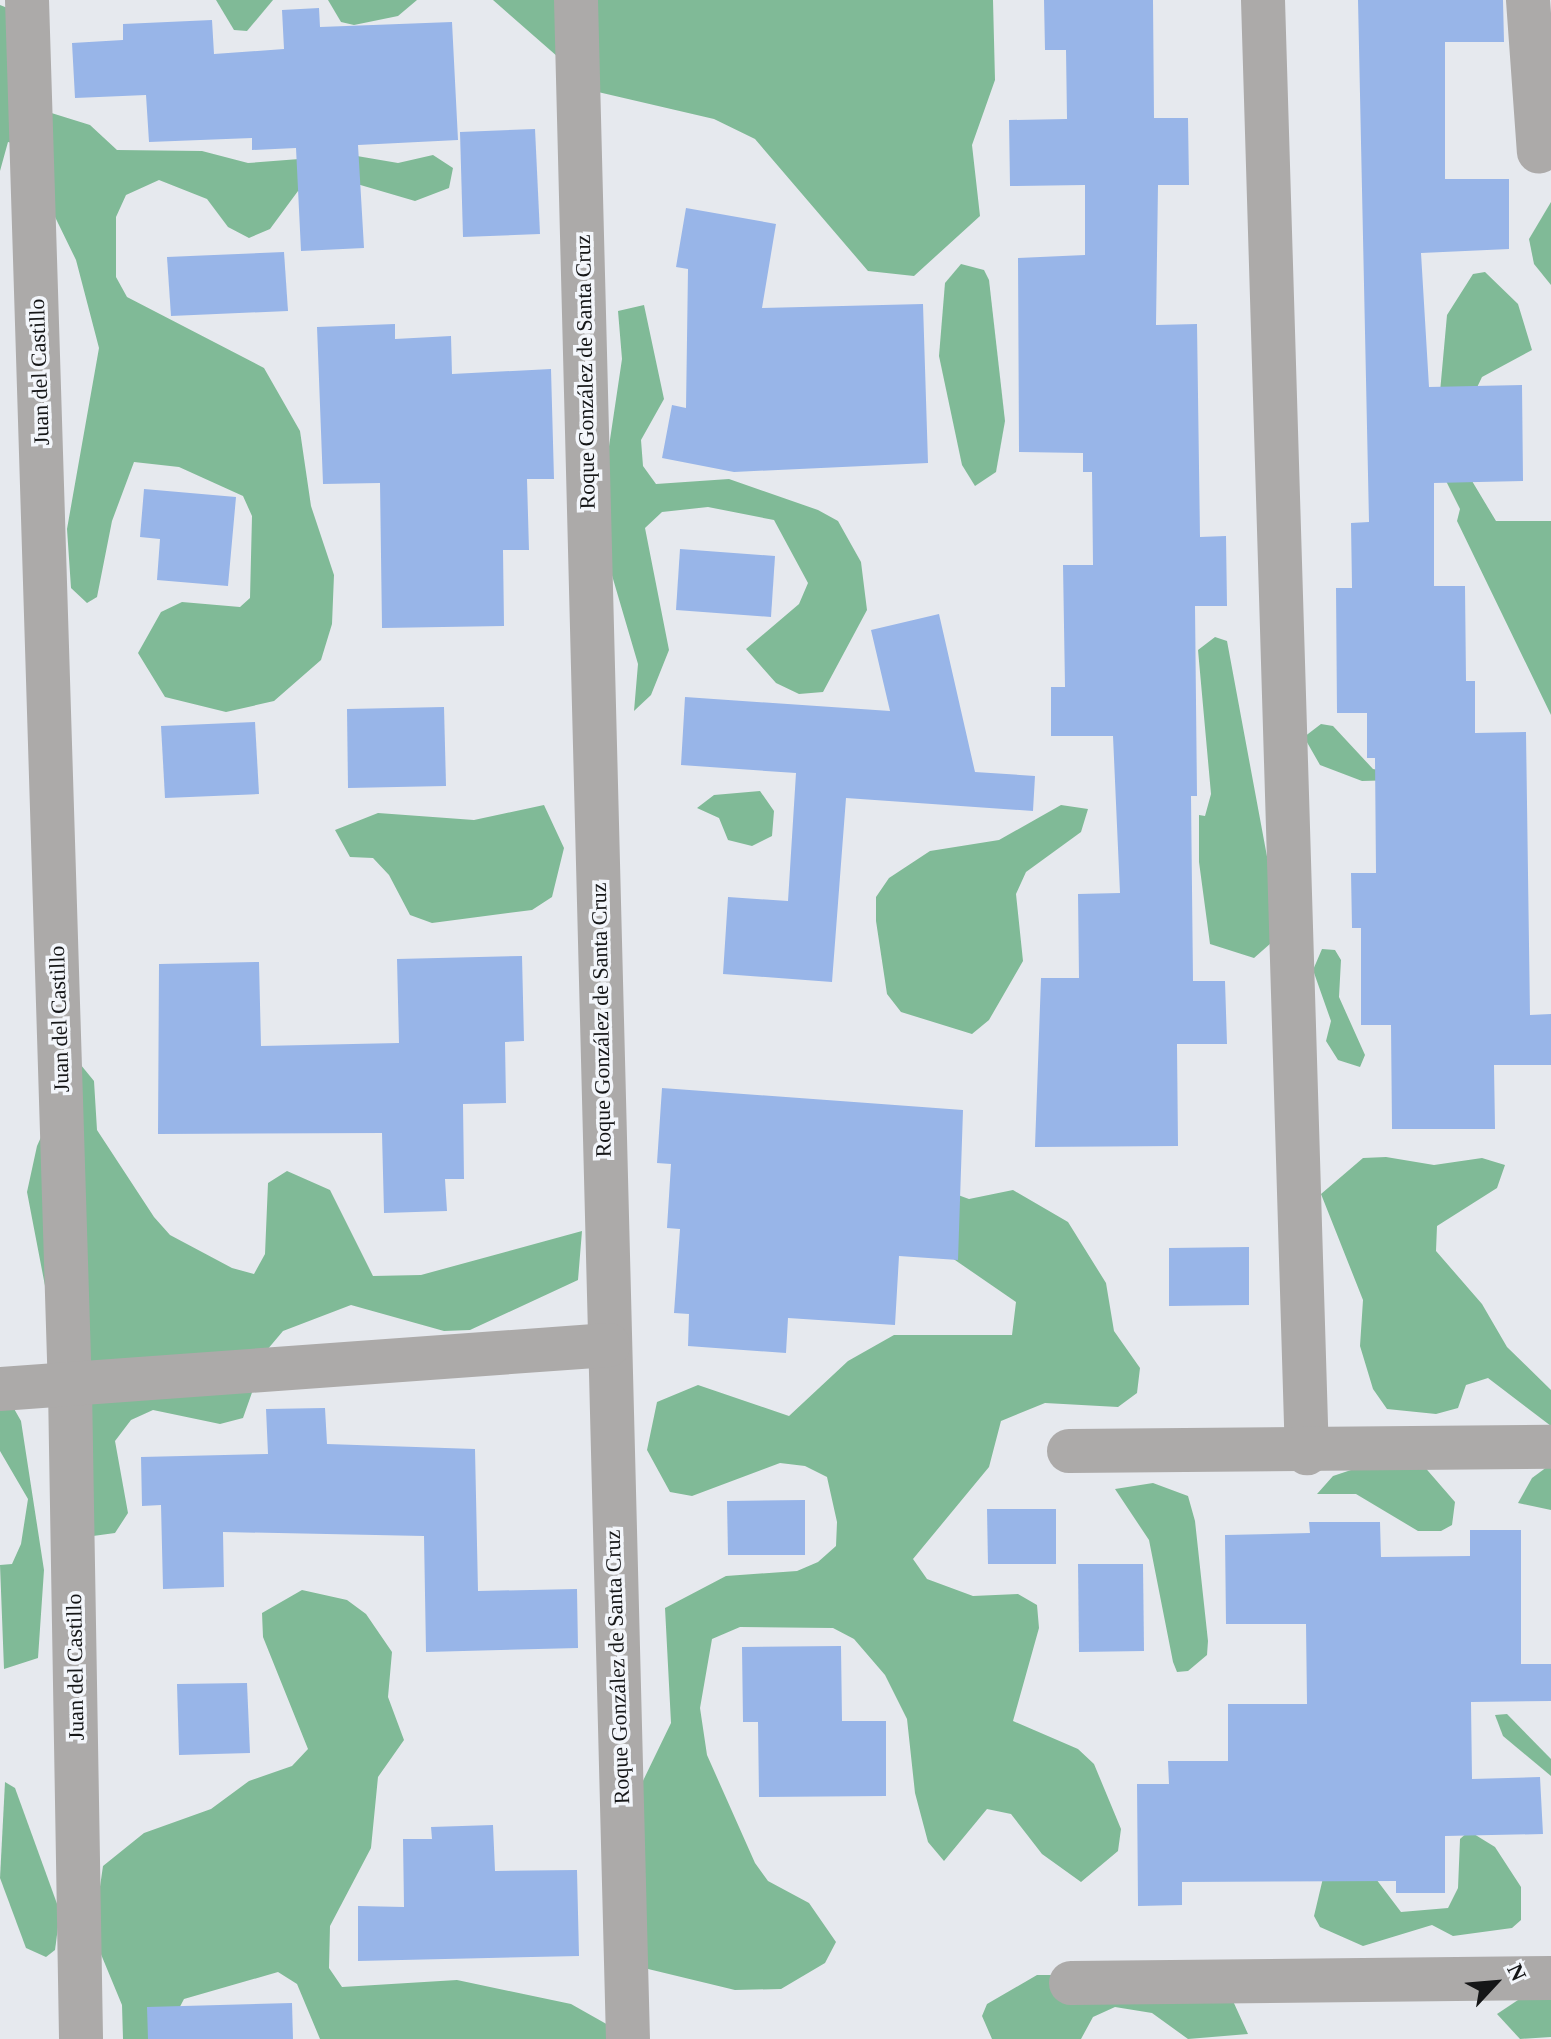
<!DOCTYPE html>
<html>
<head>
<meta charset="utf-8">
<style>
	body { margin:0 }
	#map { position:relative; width:1551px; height:2039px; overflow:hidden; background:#e6e9ee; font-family:Georgia,serif }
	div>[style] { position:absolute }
	.forest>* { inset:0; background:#80ba97 }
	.building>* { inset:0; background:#98b5e8 }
	.street>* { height:44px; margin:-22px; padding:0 22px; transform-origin:22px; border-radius:22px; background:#acaaa9 }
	span { translate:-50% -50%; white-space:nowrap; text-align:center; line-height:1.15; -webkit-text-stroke:7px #f3f6fb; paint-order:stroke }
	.street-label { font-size:22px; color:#151617 }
	.north { position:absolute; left:1455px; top:1943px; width:80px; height:80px; -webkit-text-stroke:6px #f3f6fb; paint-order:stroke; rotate:64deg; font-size:22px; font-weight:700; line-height:32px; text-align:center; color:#151617 }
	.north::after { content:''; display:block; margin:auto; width:28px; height:36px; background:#151617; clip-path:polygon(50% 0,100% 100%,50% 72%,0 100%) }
</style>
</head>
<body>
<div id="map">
	<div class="forest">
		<i style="clip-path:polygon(216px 0,273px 0,247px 31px,234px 30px)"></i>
		<i style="clip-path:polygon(328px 0,417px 0,398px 16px,354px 25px,341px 22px)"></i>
		<i style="clip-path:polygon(493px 0,993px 0,995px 80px,972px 145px,980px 216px,914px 276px,868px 271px,755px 139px,714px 119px,598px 92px)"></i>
		<i style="clip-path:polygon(0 5px,10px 9px,45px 111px,90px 125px,117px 150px,202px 151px,248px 163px,351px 155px,398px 163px,433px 155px,453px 168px,449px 188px,415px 201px,357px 184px,298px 191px,270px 229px,249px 238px,228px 227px,207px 199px,159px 180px,126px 195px,116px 217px,116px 277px,127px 297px,264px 368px,300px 431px,311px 506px,334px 575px,332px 624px,321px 660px,274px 701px,226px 712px,165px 697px,138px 653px,161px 612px,182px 602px,240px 607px,250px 598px,252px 516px,243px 496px,179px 467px,134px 462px,112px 521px,97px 597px,87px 603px,71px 588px,67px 529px,99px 348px,76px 260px,20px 145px,8px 142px,0 171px)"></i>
		<i style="clip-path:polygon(1551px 202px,1551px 285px,1534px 264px,1529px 239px)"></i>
		<i style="clip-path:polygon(961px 264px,984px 270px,989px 280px,1005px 421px,996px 472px,975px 486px,962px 465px,939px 356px,945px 283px)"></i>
		<i style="clip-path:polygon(1485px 272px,1518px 304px,1532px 350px,1482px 377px,1471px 400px,1472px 481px,1496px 521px,1551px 521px,1551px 715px,1457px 521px,1460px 509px,1444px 477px,1439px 403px,1447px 315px,1473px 274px)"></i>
		<i style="clip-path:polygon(644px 305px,664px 399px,641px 440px,643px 466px,656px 484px,729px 479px,818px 510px,838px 521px,861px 562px,867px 610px,823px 692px,799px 694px,776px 683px,746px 649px,799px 604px,808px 583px,774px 520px,708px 507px,662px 512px,645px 528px,669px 650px,651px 695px,634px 711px,638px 664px,611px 572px,608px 453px,622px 359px,618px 311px)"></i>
		<i style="clip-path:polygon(1215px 637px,1227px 641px,1271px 878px,1271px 943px,1254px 958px,1210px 944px,1199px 862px,1199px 815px,1205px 816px,1211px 794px,1198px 650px)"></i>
		<i style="clip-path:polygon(1321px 724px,1333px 726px,1373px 769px,1432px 779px,1362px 781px,1320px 765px,1304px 737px)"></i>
		<i style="clip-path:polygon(760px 791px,774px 811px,772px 836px,752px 846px,728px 840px,719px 818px,697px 808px,714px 795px)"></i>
		<i style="clip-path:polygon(544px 805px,564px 848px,552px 897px,532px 910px,432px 923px,410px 915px,389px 875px,373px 858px,350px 857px,335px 830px,378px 813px,474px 820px)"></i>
		<i style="clip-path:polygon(1061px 805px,1088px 809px,1081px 832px,1026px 872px,1016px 894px,1023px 961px,989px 1020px,972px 1034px,901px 1012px,887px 994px,876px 921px,876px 897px,889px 878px,930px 851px,999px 840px)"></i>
		<i style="clip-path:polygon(1322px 949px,1335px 950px,1341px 960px,1339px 997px,1365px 1055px,1360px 1067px,1338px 1060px,1326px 1041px,1331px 1021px,1313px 970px)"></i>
		<i style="clip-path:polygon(76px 1059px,94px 1081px,97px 1130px,154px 1217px,170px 1235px,232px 1268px,254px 1274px,265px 1254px,268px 1183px,287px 1171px,330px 1190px,373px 1276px,421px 1275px,582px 1231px,578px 1280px,470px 1330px,444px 1331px,351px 1305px,283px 1331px,267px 1350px,243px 1418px,220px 1424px,153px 1410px,131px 1420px,115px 1441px,128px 1513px,115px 1533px,93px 1536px,27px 1192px,37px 1146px)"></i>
		<i style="clip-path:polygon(1386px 1157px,1434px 1165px,1482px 1158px,1505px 1165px,1497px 1188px,1437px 1226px,1436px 1251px,1482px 1304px,1507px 1347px,1551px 1390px,1551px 1426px,1488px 1378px,1466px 1385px,1458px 1408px,1436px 1414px,1387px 1409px,1373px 1389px,1360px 1346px,1363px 1300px,1321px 1194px,1363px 1158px)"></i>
		<i style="clip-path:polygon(925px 1183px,969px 1199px,1013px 1190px,1068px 1222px,1106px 1283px,1114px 1331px,1140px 1368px,1137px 1393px,1118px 1407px,1045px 1403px,1001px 1421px,989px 1467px,913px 1559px,927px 1579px,973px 1596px,1018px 1594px,1037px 1605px,1039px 1628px,1013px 1721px,1078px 1749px,1094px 1764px,1121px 1829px,1118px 1851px,1081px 1882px,1042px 1854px,1011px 1814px,987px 1809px,944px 1861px,928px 1842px,915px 1793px,907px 1719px,885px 1675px,854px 1639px,833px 1628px,740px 1627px,712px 1639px,700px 1708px,707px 1755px,755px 1863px,768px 1881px,809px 1903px,836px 1942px,825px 1963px,781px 1989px,735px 1990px,644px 1968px,640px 1787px,671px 1723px,665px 1608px,726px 1576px,797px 1571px,818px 1562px,836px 1546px,837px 1522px,827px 1477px,805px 1466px,780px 1463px,692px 1496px,670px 1492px,647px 1450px,657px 1402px,698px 1385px,789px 1416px,848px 1361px,894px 1335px,1012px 1335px,1016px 1302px,939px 1249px)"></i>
		<i style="clip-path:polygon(0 1384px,21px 1421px,44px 1570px,38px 1658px,4px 1669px,0 1565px,12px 1564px,21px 1544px,28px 1499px,0 1451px)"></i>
		<i style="clip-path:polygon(1422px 1464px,1455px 1502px,1452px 1525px,1441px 1531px,1418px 1531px,1356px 1494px,1317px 1494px,1333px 1476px,1366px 1465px)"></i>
		<i style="clip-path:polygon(1551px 1464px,1551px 1510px,1518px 1503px,1532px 1478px)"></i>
		<i style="clip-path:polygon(1153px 1483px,1188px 1496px,1195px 1521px,1208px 1641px,1207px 1655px,1188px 1671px,1177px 1672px,1173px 1662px,1149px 1540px,1115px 1489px)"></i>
		<i style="clip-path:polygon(302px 1590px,347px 1600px,366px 1614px,392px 1652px,388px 1697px,404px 1740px,378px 1777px,371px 1848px,330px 1926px,329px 1968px,342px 1987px,457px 1980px,571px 2004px,633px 2039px,320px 2039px,297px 1984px,278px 1972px,184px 1999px,163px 2039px,123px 2039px,122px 2005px,93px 1935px,103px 1866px,144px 1833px,211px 1809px,249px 1781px,292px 1766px,308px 1749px,263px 1637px,262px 1613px)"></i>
		<i style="clip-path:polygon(1507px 1714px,1551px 1759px,1551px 1776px,1503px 1736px,1495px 1715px)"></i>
		<i style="clip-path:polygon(5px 1782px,15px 1788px,60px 1912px,55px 1950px,46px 1957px,26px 1948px,0 1878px)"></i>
		<i style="clip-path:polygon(1469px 1831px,1495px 1847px,1521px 1887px,1521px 1920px,1512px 1928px,1453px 1936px,1432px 1925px,1363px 1946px,1320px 1927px,1314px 1916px,1323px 1878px,1373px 1875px,1401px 1912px,1448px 1908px,1458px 1888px,1460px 1839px)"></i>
		<i style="clip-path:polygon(1037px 1975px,1078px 1975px,1233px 2001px,1248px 2034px,1188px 2039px,1152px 2013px,1115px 2007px,1093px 2017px,1081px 2039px,992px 2039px,982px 2016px,987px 2004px)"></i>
		<i style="clip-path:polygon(1551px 1995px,1551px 2037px,1520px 2039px,1497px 2014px,1524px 1996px)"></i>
	</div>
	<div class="building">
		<i style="clip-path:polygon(1044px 0,1153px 0,1154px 118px,1188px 118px,1189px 185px,1158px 185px,1156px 325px,1197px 324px,1200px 537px,1226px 536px,1227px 606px,1195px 606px,1197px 796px,1191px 796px,1193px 981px,1225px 981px,1227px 1044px,1177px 1044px,1178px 1146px,1035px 1147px,1041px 978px,1079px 978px,1078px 894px,1120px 893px,1113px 736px,1051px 736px,1051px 687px,1065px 687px,1063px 565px,1093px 565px,1092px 472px,1083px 472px,1083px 453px,1019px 452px,1018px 258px,1085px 255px,1085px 185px,1010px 186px,1009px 120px,1067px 119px,1066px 50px,1045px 50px)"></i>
		<i style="clip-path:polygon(1358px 0,1503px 0,1504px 42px,1445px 42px,1445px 179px,1509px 179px,1509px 249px,1421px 253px,1429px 387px,1522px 385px,1523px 481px,1434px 483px,1434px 586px,1465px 586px,1466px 681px,1475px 681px,1475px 733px,1526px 732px,1530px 1015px,1551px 1014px,1551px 1065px,1494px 1065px,1495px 1129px,1392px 1129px,1391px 1025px,1361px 1025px,1361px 928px,1352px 928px,1351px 873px,1376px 873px,1375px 758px,1367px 758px,1367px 713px,1337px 713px,1336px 588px,1352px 588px,1351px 523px,1369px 522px)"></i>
		<i style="clip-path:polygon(319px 8px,320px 27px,452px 22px,458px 140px,358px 145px,364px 248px,301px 251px,296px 148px,252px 150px,252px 138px,149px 142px,146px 95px,75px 98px,72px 43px,123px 40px,123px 24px,212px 20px,214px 54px,284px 49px,282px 10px)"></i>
		<i style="clip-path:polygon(535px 129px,540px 234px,463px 237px,460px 132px)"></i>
		<i style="clip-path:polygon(686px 208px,776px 224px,762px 308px,923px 304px,928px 463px,734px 472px,662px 458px,672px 405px,686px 408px,688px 269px,676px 267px)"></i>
		<i style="clip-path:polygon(284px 252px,288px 311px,171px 316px,167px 257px)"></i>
		<i style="clip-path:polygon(395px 324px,395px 339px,451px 336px,452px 374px,551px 369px,554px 479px,527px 479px,529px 550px,503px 550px,504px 626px,382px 628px,380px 483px,323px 484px,317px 327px)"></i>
		<i style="clip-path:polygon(144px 489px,236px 497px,228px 586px,157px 580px,160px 539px,140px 537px)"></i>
		<i style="clip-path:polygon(680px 549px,775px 556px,771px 617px,676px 610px)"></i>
		<i style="clip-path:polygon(939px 614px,975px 772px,1035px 776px,1033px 811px,846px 798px,832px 982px,723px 974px,728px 897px,788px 901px,796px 773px,681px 765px,685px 697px,890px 711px,871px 630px)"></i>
		<i style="clip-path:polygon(444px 707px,446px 786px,348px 788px,347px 709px)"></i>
		<i style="clip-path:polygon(255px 722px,259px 794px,165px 798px,161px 726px)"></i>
		<i style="clip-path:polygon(522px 956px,524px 1041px,505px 1042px,506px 1103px,463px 1104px,464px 1179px,445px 1179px,447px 1211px,384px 1213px,382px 1133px,158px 1134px,159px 964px,259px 962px,261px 1046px,399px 1043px,397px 959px)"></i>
		<i style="clip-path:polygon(662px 1088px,963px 1110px,958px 1260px,899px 1256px,895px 1325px,788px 1318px,786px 1353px,688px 1346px,689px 1314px,674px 1313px,680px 1229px,667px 1228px,671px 1164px,657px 1163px)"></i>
		<i style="clip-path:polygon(1249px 1247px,1249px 1305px,1169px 1306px,1169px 1248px)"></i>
		<i style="clip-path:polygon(325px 1408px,327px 1444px,475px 1449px,478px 1591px,577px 1589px,578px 1648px,426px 1652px,424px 1536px,223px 1532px,224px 1587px,163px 1589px,161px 1505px,142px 1506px,141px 1457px,268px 1454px,266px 1409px)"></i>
		<i style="clip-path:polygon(805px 1500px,805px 1555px,728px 1555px,727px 1501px)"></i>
		<i style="clip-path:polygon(987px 1509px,1056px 1509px,1056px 1564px,988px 1564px)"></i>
		<i style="clip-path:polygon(1309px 1522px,1380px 1522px,1381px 1557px,1470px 1556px,1470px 1530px,1521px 1530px,1521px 1664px,1551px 1664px,1551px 1701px,1471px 1702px,1472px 1779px,1540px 1777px,1543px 1834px,1445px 1836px,1445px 1893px,1396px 1893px,1396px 1881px,1182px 1882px,1182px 1905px,1138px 1906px,1137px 1784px,1169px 1784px,1168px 1761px,1228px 1761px,1228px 1704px,1307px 1704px,1306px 1624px,1226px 1624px,1225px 1535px,1310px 1533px)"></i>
		<i style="clip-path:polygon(1078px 1564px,1143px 1564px,1144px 1651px,1079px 1652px)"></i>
		<i style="clip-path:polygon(841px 1646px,842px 1721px,886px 1721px,886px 1796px,759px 1797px,758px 1722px,743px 1722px,742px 1647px)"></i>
		<i style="clip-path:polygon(247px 1683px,250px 1753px,179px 1755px,177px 1684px)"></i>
		<i style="clip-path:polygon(493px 1825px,495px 1871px,577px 1870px,579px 1956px,358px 1961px,358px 1906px,404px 1907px,403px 1839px,432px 1839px,431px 1827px)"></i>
		<i style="clip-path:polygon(292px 2003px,293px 2039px,148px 2039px,147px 2007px)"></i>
	</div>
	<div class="street">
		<i style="left:27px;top:0;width:1389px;rotate:88.23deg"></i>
		<i style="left:70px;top:1388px;width:651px;rotate:89.03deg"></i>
		<i style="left:576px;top:0;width:2040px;rotate:88.54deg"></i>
		<i style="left:1263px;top:0;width:1454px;rotate:88.27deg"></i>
		<i style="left:1528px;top:0;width:152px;rotate:85.9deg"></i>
		<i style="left:0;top:1389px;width:610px;rotate:-4.14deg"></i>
		<i style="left:1069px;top:1451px;width:482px;rotate:-0.5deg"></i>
		<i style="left:1071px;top:1983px;width:480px;rotate:-0.6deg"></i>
	</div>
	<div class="street-label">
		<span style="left:39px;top:372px;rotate:-92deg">Juan del Castillo</span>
		<span style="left:585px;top:372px;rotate:-91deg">Roque González de Santa Cruz</span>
		<span style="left:59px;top:1019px;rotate:-92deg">Juan del Castillo</span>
		<span style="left:601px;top:1020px;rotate:-91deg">Roque González de Santa Cruz</span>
		<span style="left:75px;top:1667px;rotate:-91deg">Juan del Castillo</span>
		<span style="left:617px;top:1667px;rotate:-92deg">Roque González de Santa Cruz</span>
	</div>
	<div class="north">N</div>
</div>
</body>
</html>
